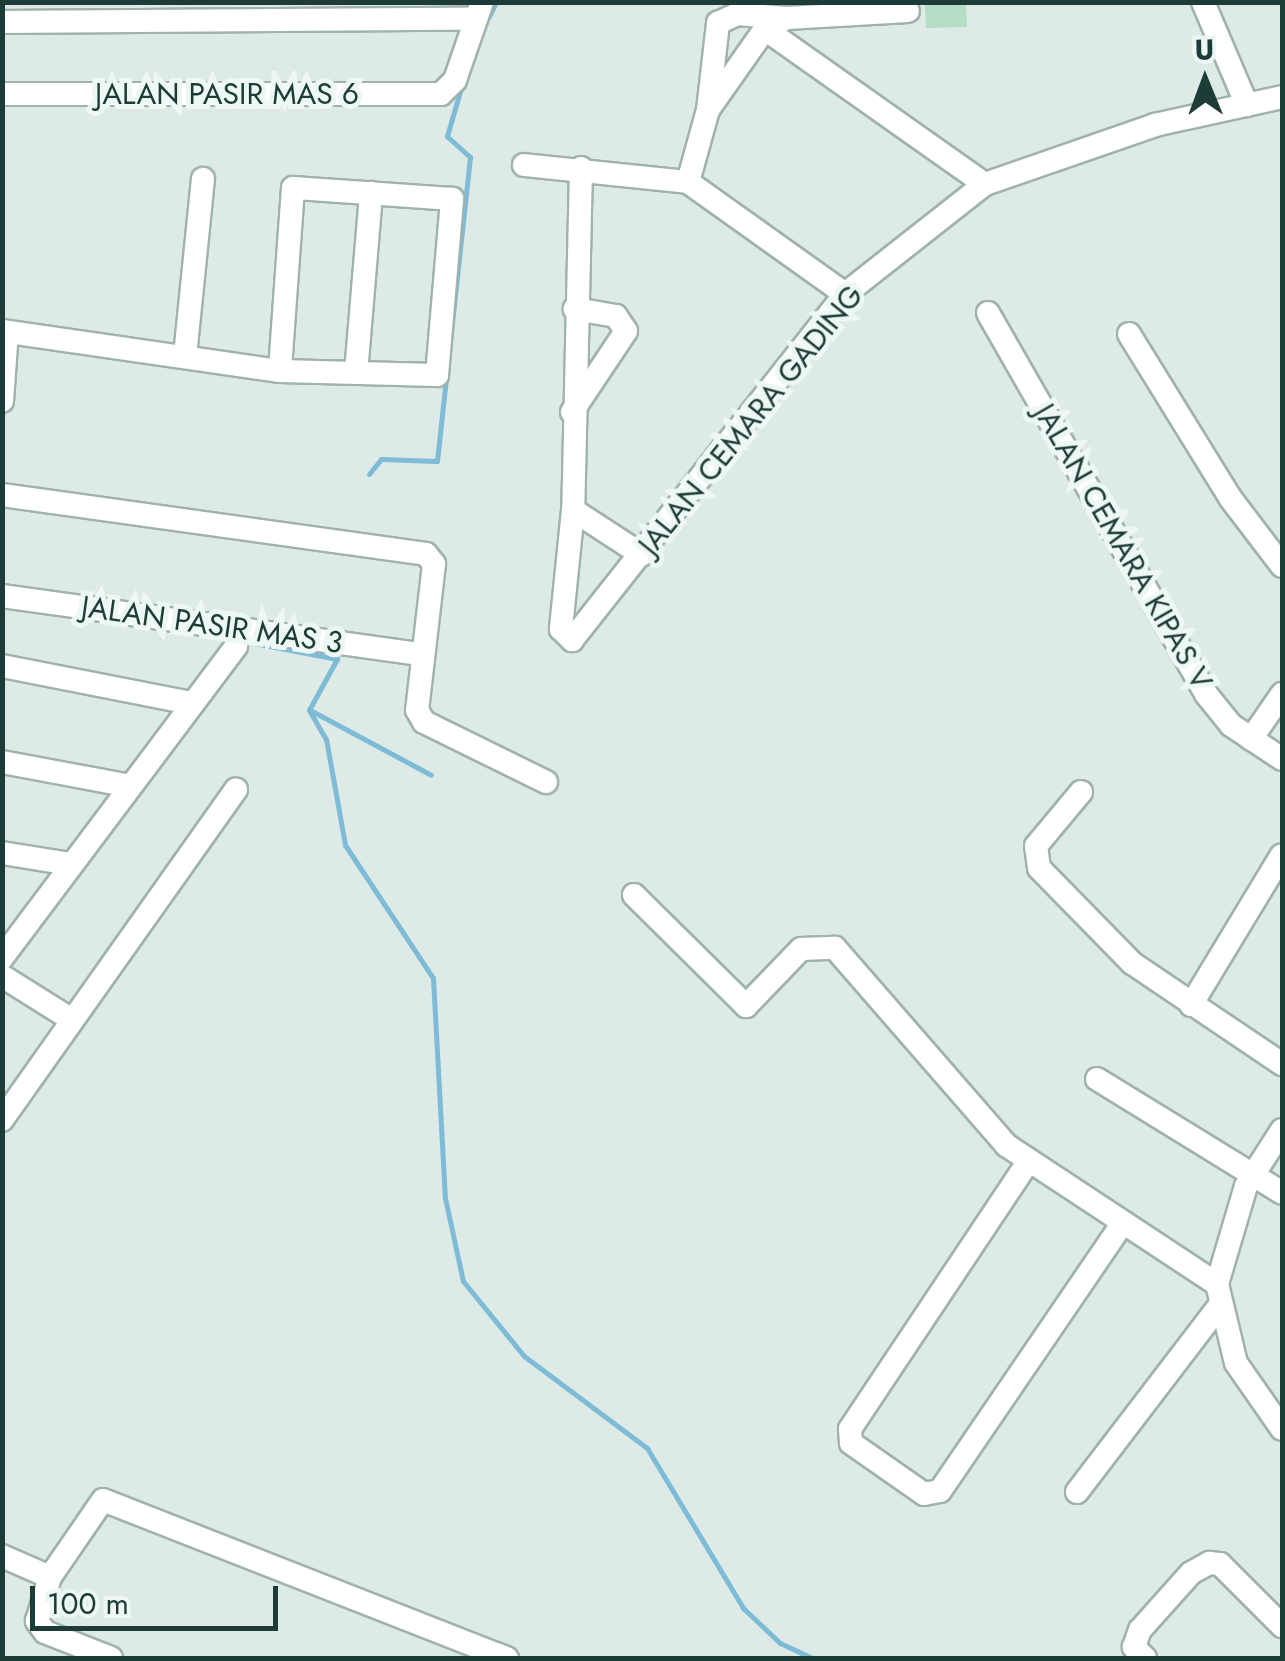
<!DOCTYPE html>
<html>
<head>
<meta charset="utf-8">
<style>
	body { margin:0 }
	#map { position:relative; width:1285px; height:1661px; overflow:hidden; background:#ddeae6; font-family:Jost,sans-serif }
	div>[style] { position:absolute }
	.green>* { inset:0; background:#b3dec5 }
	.stream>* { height:5px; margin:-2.5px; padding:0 2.5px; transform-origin:2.5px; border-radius:2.5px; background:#7ebbd6 }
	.roads { filter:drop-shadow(2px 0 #a0b2ae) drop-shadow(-2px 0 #a0b2ae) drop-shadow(0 2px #a0b2ae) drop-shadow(0 -2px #a0b2ae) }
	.minor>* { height:22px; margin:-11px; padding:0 11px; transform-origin:11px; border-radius:11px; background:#fff }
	span { translate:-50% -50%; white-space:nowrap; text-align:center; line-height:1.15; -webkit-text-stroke:10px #edf7f3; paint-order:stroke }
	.street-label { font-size:30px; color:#1d3b37 }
	.frame { position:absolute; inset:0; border:5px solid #1d3b37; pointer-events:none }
	.north { position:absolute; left:1155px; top:30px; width:100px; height:100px; -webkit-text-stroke:8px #edf7f3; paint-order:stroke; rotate:359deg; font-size:28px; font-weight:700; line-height:40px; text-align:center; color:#1d3b37 }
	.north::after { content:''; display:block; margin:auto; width:35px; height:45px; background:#1d3b37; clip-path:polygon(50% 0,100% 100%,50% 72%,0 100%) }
	.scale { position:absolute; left:30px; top:1586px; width:248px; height:45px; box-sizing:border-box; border:5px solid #1d3b37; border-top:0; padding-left:12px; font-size:30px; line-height:35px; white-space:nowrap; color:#1d3b37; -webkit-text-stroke:8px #edf7f3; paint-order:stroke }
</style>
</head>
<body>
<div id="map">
	<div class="green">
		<i style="clip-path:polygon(925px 3px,966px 3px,967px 27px,926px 28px)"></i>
	</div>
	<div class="stream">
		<i style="left:488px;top:18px;width:18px;rotate:-63deg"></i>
		<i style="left:369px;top:474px;width:19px;rotate:-51deg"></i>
		<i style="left:381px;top:459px;width:56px;rotate:2deg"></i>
		<i style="left:437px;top:461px;width:306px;rotate:-83.8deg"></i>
		<i style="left:470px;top:157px;width:31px;rotate:-138deg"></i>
		<i style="left:447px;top:136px;width:50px;rotate:-73.7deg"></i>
		<i style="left:243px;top:641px;width:96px;rotate:10.8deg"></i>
		<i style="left:337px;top:659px;width:58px;rotate:118.8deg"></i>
		<i style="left:309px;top:710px;width:34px;rotate:60deg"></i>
		<i style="left:326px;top:739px;width:108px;rotate:79.8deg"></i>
		<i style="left:345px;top:845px;width:159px;rotate:56.5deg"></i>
		<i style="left:433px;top:978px;width:220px;rotate:86.9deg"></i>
		<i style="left:445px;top:1198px;width:85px;rotate:77.8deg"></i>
		<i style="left:463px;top:1281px;width:97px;rotate:50.9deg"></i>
		<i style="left:524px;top:1356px;width:154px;rotate:36.8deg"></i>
		<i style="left:647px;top:1448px;width:187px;rotate:59deg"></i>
		<i style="left:743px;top:1608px;width:51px;rotate:43.4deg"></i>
		<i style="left:780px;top:1643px;width:35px;rotate:25deg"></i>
		<i style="left:310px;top:710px;width:137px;rotate:28.2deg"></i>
	</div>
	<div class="roads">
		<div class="minor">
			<i style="left:1203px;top:2px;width:112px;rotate:66.9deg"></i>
			<i style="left:2px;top:22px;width:474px;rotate:-0.4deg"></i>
			<i style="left:772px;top:25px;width:17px;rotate:-25deg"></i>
			<i style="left:787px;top:18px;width:121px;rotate:-3.3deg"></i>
			<i style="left:2px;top:94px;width:439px"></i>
			<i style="left:441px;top:94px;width:20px;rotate:-45deg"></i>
			<i style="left:455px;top:80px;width:83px;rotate:-70.9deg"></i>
			<i style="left:708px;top:110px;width:88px;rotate:-83.4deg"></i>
			<i style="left:718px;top:23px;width:21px;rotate:-25deg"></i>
			<i style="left:737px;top:14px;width:50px;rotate:4.6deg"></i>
			<i style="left:524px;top:165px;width:165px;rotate:5.9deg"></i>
			<i style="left:688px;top:182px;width:193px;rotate:35.5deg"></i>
			<i style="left:581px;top:168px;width:342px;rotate:91.3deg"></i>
			<i style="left:573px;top:510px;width:120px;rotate:95.8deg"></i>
			<i style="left:561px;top:629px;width:16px;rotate:45deg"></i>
			<i style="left:572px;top:640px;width:441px;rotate:-51.7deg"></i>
			<i style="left:845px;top:294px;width:178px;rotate:-38.2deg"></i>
			<i style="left:985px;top:184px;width:180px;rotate:-19.1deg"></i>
			<i style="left:1155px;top:125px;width:130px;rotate:-12.4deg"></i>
			<i style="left:688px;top:182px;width:75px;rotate:-74.5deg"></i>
			<i style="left:708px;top:110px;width:99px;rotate:-54.9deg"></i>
			<i style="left:765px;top:29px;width:269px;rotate:35.2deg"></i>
			<i style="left:988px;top:313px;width:439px;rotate:60.2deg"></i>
			<i style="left:1206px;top:694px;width:40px;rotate:51deg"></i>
			<i style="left:1231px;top:725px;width:61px;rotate:33.7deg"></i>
			<i style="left:2px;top:331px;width:281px;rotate:8.2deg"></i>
			<i style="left:280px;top:371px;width:157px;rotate:1.5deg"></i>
			<i style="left:437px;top:375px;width:177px;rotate:-85.1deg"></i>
			<i style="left:452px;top:199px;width:159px;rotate:-176deg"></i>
			<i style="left:293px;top:188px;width:183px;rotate:94.1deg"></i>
			<i style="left:1129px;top:334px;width:194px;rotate:58.3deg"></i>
			<i style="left:1231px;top:499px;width:84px;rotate:52.7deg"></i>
			<i style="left:185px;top:356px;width:178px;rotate:-84.2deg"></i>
			<i style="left:356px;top:373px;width:181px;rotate:-85.2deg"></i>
			<i style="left:2px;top:401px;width:69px;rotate:-85.9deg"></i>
			<i style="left:572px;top:412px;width:97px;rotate:-56.3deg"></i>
			<i style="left:626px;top:331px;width:18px;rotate:-124deg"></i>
			<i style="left:616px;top:316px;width:42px;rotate:-170.3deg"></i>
			<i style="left:2px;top:495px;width:428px;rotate:7.9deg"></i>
			<i style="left:426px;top:554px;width:13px;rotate:51deg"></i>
			<i style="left:434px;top:564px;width:147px;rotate:96.6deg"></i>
			<i style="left:417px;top:710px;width:14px;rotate:60deg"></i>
			<i style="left:424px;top:722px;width:136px;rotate:26.2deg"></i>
			<i style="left:573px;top:510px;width:82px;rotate:33.1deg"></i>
			<i style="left:2px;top:596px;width:424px;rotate:7.9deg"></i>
			<i style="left:2px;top:666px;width:193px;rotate:11.1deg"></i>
			<i style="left:1251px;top:739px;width:55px;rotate:-55.4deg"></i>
			<i style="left:2px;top:762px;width:130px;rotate:10.6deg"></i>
			<i style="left:1081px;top:792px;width:70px;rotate:129.8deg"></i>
			<i style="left:1036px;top:846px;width:22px;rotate:82deg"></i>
			<i style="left:1039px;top:868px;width:133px;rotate:45.6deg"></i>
			<i style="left:1132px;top:963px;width:181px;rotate:34deg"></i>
			<i style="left:2px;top:853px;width:70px;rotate:9.1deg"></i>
			<i style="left:634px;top:895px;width:158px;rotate:44.7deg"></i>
			<i style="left:746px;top:1006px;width:79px;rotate:-46deg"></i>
			<i style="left:801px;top:949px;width:34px;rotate:-2deg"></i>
			<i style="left:835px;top:948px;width:261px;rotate:49deg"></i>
			<i style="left:1006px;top:1145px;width:253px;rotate:33.4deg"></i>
			<i style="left:2px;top:958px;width:390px;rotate:-53.1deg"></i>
			<i style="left:2px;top:976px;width:79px;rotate:32.1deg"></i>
			<i style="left:1191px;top:1005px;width:175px;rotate:-58.8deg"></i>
			<i style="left:1097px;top:1079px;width:217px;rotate:31.6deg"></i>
			<i style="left:2px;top:1120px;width:405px;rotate:-54.7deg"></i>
			<i style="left:1282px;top:1130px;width:67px;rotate:122.7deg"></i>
			<i style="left:1246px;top:1186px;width:102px;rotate:106.5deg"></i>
			<i style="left:1217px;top:1284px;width:81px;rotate:76.5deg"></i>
			<i style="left:1236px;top:1363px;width:80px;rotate:55.1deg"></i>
			<i style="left:1028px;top:1162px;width:321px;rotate:123.7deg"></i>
			<i style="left:850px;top:1429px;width:14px;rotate:86deg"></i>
			<i style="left:851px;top:1443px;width:89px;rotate:34.9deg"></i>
			<i style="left:924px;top:1494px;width:16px;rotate:-11deg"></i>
			<i style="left:940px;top:1491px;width:323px;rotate:-55.7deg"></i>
			<i style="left:1077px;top:1492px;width:234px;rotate:-52.6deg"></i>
			<i style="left:2px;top:1556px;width:52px;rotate:23.6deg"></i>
			<i style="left:111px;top:1658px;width:71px;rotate:-158.5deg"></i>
			<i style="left:45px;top:1632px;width:14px;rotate:-126deg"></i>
			<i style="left:37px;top:1621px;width:46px;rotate:-73.5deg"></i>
			<i style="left:50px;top:1577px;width:93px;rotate:-55.5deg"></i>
			<i style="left:103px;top:1500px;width:434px;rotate:21.4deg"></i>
			<i style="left:1145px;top:1658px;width:16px;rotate:-135deg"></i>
			<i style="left:1134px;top:1647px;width:18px;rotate:-71deg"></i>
			<i style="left:1140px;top:1630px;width:76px;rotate:-48.2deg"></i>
			<i style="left:1191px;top:1573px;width:21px;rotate:-29deg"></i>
			<i style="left:1209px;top:1563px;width:11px;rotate:5deg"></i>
			<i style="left:1220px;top:1564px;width:88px;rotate:45deg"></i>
		</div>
	</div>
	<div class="street-label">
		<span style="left:227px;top:94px">JALAN PASIR MAS 6</span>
		<span style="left:751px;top:420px;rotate:-51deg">JALAN CEMARA GADING</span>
		<span style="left:1123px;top:547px;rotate:60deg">JALAN CEMARA KIPAS V</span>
		<span style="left:212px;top:625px;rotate:8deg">JALAN PASIR MAS 3</span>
	</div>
	<div class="frame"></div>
	<div class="north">U</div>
	<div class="scale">100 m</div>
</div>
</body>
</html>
